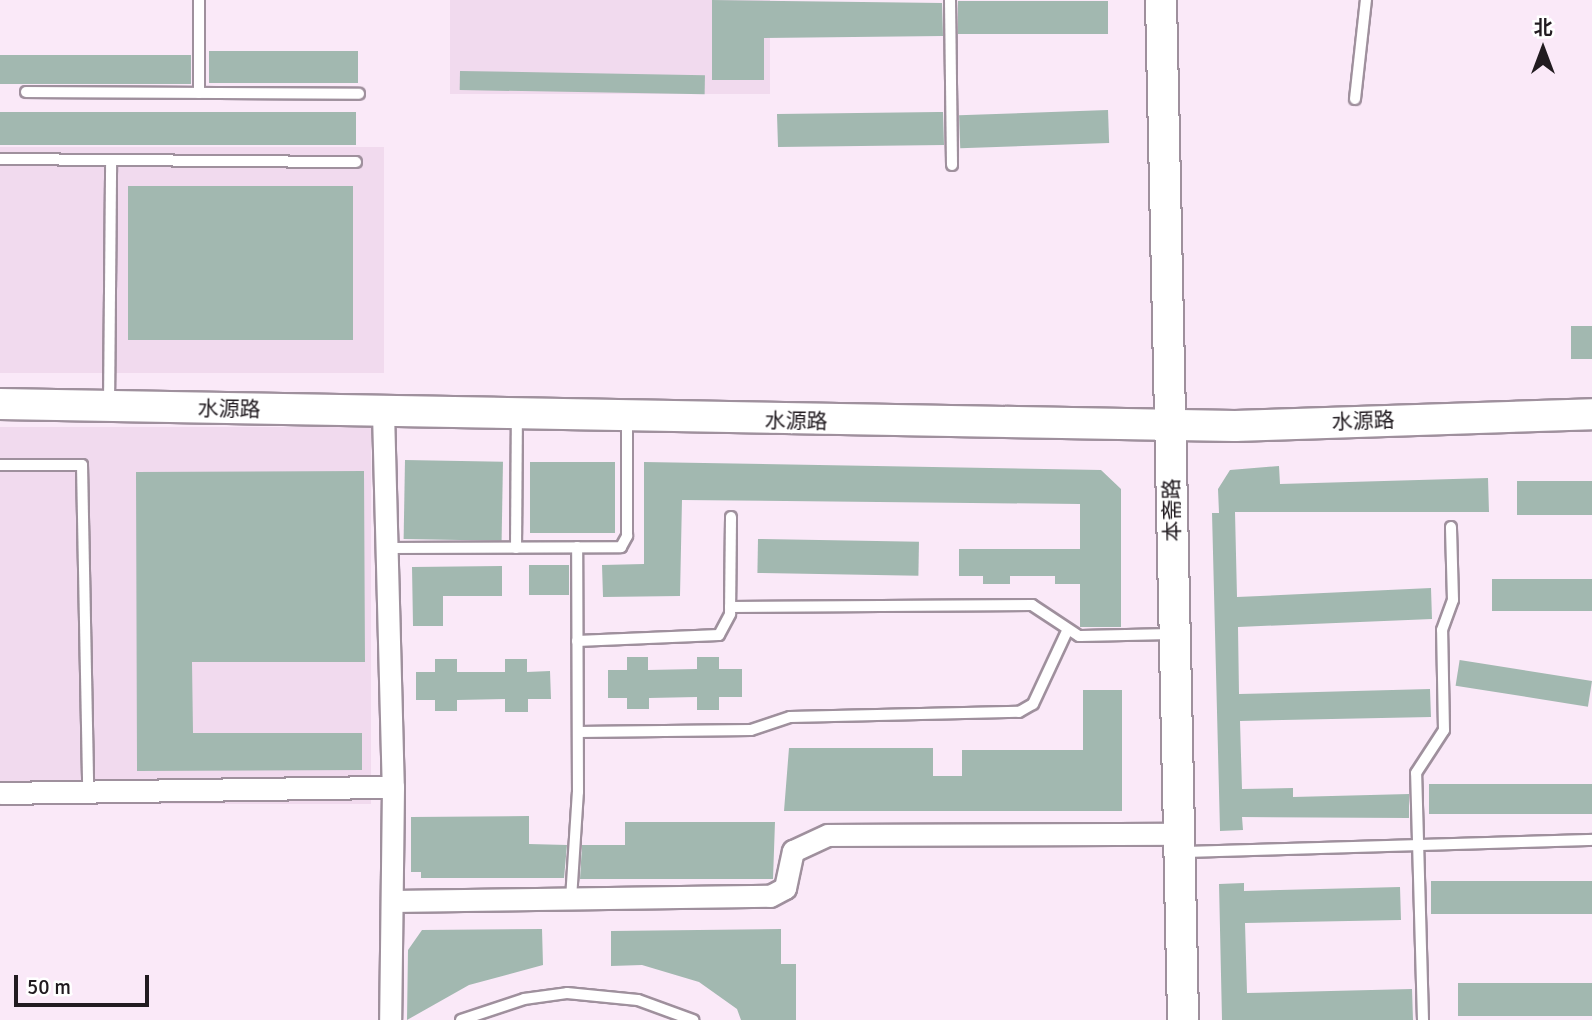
<!DOCTYPE html>
<html>
<head>
<meta charset="utf-8">
<style>
	body { margin:0 }
	#map { position:relative; width:1592px; height:1020px; overflow:hidden; background:#fae9f8; font-family:Signika,"Noto Sans SC",sans-serif }
	div>[style] { position:absolute }
	.built>* { inset:0; background:#f1daee; transform-origin:0 0 }
	.building>* { inset:0; background:#a2b8b0; transform-origin:0 0 }
	.roads { filter:drop-shadow(2px 0 #9f909d) drop-shadow(-2px 0 #9f909d) drop-shadow(0 2px #9f909d) drop-shadow(0 -2px #9f909d) }
	.lane>* { height:10px; margin:-5px; padding:0 5px; transform-origin:5px; border-radius:5px; background:#fff }
	.street>* { height:21px; margin:-10.5px; padding:0 10.5px; transform-origin:10.5px; border-radius:10.5px; background:#fff }
	.secondary>* { height:30px; margin:-15px; padding:0 15px; transform-origin:15px; border-radius:15px; background:#fff }
	span { translate:-50% -50%; white-space:nowrap; text-align:center; line-height:1.15; -webkit-text-stroke:5px #fff; paint-order:stroke }
	.street-label { font-size:21px; color:#211b20 }
	.north { position:absolute; left:1508px; top:14px; width:70px; height:70px; -webkit-text-stroke:5px #fff; paint-order:stroke; rotate:0deg; font-size:19px; font-weight:700; line-height:28px; text-align:center; color:#211b20 }
	.north::after { content:''; display:block; margin:auto; width:24px; height:32px; background:#211b20; clip-path:polygon(50% 0,100% 100%,50% 72%,0 100%) }
	.scale { position:absolute; left:14px; top:975px; width:135px; height:32px; box-sizing:border-box; border:4px solid #211b20; border-top:0; padding-left:9px; font-size:21px; line-height:24px; white-space:nowrap; color:#211b20; -webkit-text-stroke:5px #fff; paint-order:stroke }
</style>
</head>
<body>
<div id="map">
	<div class="built">
		<i style="left:450px;top:0;width:320px;height:94px"></i>
		<i style="left:0;top:147px;width:384px;height:226px"></i>
		<i style="left:0;top:427px;width:371px;height:377px"></i>
	</div>
	<div class="building">
		<i style="clip-path:polygon(712px 0,942px 3px,943px 36px,764px 38px,764px 80px,712px 80px)"></i>
		<i style="left:1108px;top:1px;width:33px;height:150px;rotate:90deg"></i>
		<i style="left:209px;top:51px;width:149px;height:32px"></i>
		<i style="left:0;top:55px;width:191px;height:29px"></i>
		<i style="left:460px;top:71px;width:245px;height:19px;rotate:1deg"></i>
		<i style="left:1108px;top:110px;width:33px;height:149px;rotate:88deg"></i>
		<i style="left:0;top:112px;width:356px;height:33px"></i>
		<i style="clip-path:polygon(938px 112px,943px 112px,944px 145px,778px 147px,777px 114px)"></i>
		<i style="left:353px;top:186px;width:154px;height:225px;rotate:90deg"></i>
		<i style="left:1592px;top:326px;width:33px;height:21px;rotate:90deg"></i>
		<i style="left:405px;top:460px;width:98px;height:79px;rotate:1deg"></i>
		<i style="left:530px;top:462px;width:85px;height:71px"></i>
		<i style="clip-path:polygon(644px 462px,1101px 470px,1121px 489px,1121px 627px,1080px 627px,1080px 584px,1055px 584px,1055px 576px,1010px 576px,1010px 584px,983px 584px,983px 576px,959px 576px,959px 549px,1080px 549px,1080px 504px,682px 500px,680px 596px,603px 597px,602px 565px,644px 564px)"></i>
		<i style="clip-path:polygon(1279px 466px,1280px 484px,1488px 478px,1489px 512px,1235px 512px,1237px 597px,1431px 588px,1432px 619px,1238px 627px,1239px 694px,1430px 689px,1431px 717px,1240px 721px,1242px 789px,1293px 788px,1293px 797px,1409px 794px,1409px 818px,1242px 817px,1243px 830px,1220px 831px,1212px 513px,1219px 513px,1218px 489px,1230px 470px)"></i>
		<i style="clip-path:polygon(364px 471px,365px 662px,192px 662px,193px 733px,362px 733px,362px 770px,137px 771px,136px 472px)"></i>
		<i style="left:1592px;top:481px;width:34px;height:75px;rotate:90deg"></i>
		<i style="left:758px;top:539px;width:161px;height:34px;rotate:1deg"></i>
		<i style="left:569px;top:565px;width:30px;height:40px;rotate:90deg"></i>
		<i style="clip-path:polygon(502px 566px,502px 596px,443px 596px,443px 626px,413px 626px,412px 567px)"></i>
		<i style="left:1592px;top:579px;width:32px;height:100px;rotate:90deg"></i>
		<i style="clip-path:polygon(627px 657px,648px 657px,648px 670px,697px 669px,697px 657px,719px 657px,719px 669px,742px 669px,742px 697px,719px 697px,719px 710px,697px 710px,697px 697px,649px 698px,649px 709px,627px 709px,627px 698px,608px 698px,608px 670px,627px 670px)"></i>
		<i style="clip-path:polygon(435px 659px,457px 659px,457px 672px,505px 672px,505px 659px,527px 659px,527px 672px,550px 671px,551px 699px,528px 699px,528px 712px,505px 712px,505px 699px,457px 700px,457px 711px,435px 711px,435px 700px,416px 700px,416px 672px,435px 672px)"></i>
		<i style="left:1592px;top:681px;width:26px;height:134px;rotate:99deg"></i>
		<i style="clip-path:polygon(1083px 690px,1122px 690px,1122px 811px,784px 811px,789px 748px,933px 748px,933px 776px,962px 776px,962px 750px,1083px 750px)"></i>
		<i style="left:1592px;top:784px;width:30px;height:163px;rotate:90deg"></i>
		<i style="clip-path:polygon(529px 816px,529px 844px,567px 845px,564px 878px,421px 878px,421px 872px,411px 872px,411px 817px)"></i>
		<i style="clip-path:polygon(625px 822px,775px 822px,773px 879px,580px 879px,582px 845px,625px 845px)"></i>
		<i style="left:1592px;top:881px;width:33px;height:161px;rotate:90deg"></i>
		<i style="clip-path:polygon(1244px 883px,1244px 891px,1400px 887px,1401px 920px,1245px 923px,1247px 993px,1412px 989px,1413px 1020px,1222px 1020px,1219px 884px)"></i>
		<i style="clip-path:polygon(542px 929px,543px 965px,469px 985px,407px 1020px,408px 950px,422px 930px)"></i>
		<i style="clip-path:polygon(781px 929px,781px 964px,796px 964px,796px 1020px,741px 1020px,737px 1009px,699px 982px,642px 965px,611px 966px,611px 931px)"></i>
		<i style="left:1592px;top:983px;width:33px;height:134px;rotate:90deg"></i>
	</div>
	<div class="roads">
		<div class="lane">
			<i style="left:199px;top:0;width:93px;rotate:90deg"></i>
			<i style="left:950px;top:0;width:165px;rotate:89.3deg"></i>
			<i style="left:26px;top:92px;width:333px;rotate:0.3deg"></i>
			<i style="left:1355px;top:99px;width:100px;rotate:-83.7deg"></i>
			<i style="left:0;top:159px;width:356px;rotate:0.5deg"></i>
			<i style="left:109px;top:406px;width:246px;rotate:-89.5deg"></i>
			<i style="left:0;top:465px;width:82px"></i>
			<i style="left:82px;top:465px;width:326px;rotate:88.9deg"></i>
			<i style="left:387px;top:548px;width:234px;rotate:-0.2deg"></i>
			<i style="left:621px;top:547px;width:13px;rotate:-61deg"></i>
			<i style="left:627px;top:536px;width:118px;rotate:-90deg"></i>
			<i style="left:516px;top:548px;width:133px;rotate:-89.6deg"></i>
			<i style="left:730px;top:607px;width:302px;rotate:-0.4deg"></i>
			<i style="left:1032px;top:605px;width:56px;rotate:33.4deg"></i>
			<i style="left:1079px;top:636px;width:92px;rotate:-1.2deg"></i>
			<i style="left:577px;top:641px;width:142px;rotate:-2.4deg"></i>
			<i style="left:719px;top:635px;width:24px;rotate:-62deg"></i>
			<i style="left:730px;top:614px;width:97px;rotate:-89.4deg"></i>
			<i style="left:578px;top:732px;width:173px;rotate:-0.7deg"></i>
			<i style="left:751px;top:730px;width:41px;rotate:-18.4deg"></i>
			<i style="left:790px;top:717px;width:229px;rotate:-1.3deg"></i>
			<i style="left:1019px;top:712px;width:16px;rotate:-30deg"></i>
			<i style="left:1033px;top:704px;width:81px;rotate:-65deg"></i>
			<i style="left:1182px;top:852px;width:410px;rotate:-1.7deg"></i>
			<i style="left:571px;top:899px;width:107px;rotate:-86.3deg"></i>
			<i style="left:578px;top:792px;width:245px;rotate:-90.2deg"></i>
			<i style="left:461px;top:1020px;width:66px;rotate:-18.4deg"></i>
			<i style="left:524px;top:999px;width:43px;rotate:-7.9deg"></i>
			<i style="left:567px;top:993px;width:71px;rotate:5.6deg"></i>
			<i style="left:638px;top:1000px;width:59px;rotate:20deg"></i>
			<i style="left:1423px;top:1020px;width:247px;rotate:-91.6deg"></i>
			<i style="left:1416px;top:773px;width:51px;rotate:-56.9deg"></i>
			<i style="left:1444px;top:730px;width:100px;rotate:-91.1deg"></i>
			<i style="left:1442px;top:630px;width:32px;rotate:-70deg"></i>
			<i style="left:1453px;top:600px;width:73px;rotate:-91.6deg"></i>
		</div>
		<div class="street">
			<i style="left:383px;top:412px;width:375px;rotate:88.5deg"></i>
			<i style="left:393px;top:787px;width:233px;rotate:90.7deg"></i>
			<i style="left:0;top:793px;width:393px;rotate:-0.9deg"></i>
			<i style="left:392px;top:901px;width:378px;rotate:-0.8deg"></i>
			<i style="left:770px;top:896px;width:17px;rotate:-28deg"></i>
			<i style="left:785px;top:888px;width:38px;rotate:-78deg"></i>
			<i style="left:793px;top:851px;width:38px;rotate:-25deg"></i>
			<i style="left:828px;top:835px;width:351px;rotate:-0.2deg"></i>
		</div>
		<div class="secondary">
			<i style="left:1161px;top:0;width:1020px;rotate:88.76deg"></i>
			<i style="left:0;top:404px;width:1235px;rotate:1.02deg"></i>
			<i style="left:1235px;top:426px;width:357px;rotate:-1.9deg"></i>
		</div>
	</div>
	<div class="street-label">
		<span style="left:229px;top:409px;rotate:1deg">水源路</span>
		<span style="left:796px;top:421px;rotate:1deg">水源路</span>
		<span style="left:1363px;top:421px;rotate:-2deg">水源路</span>
		<span style="left:1172px;top:510px;rotate:-91deg">本斋路</span>
	</div>
	<div class="north">北</div>
	<div class="scale">50 m</div>
</div>
</body>
</html>
